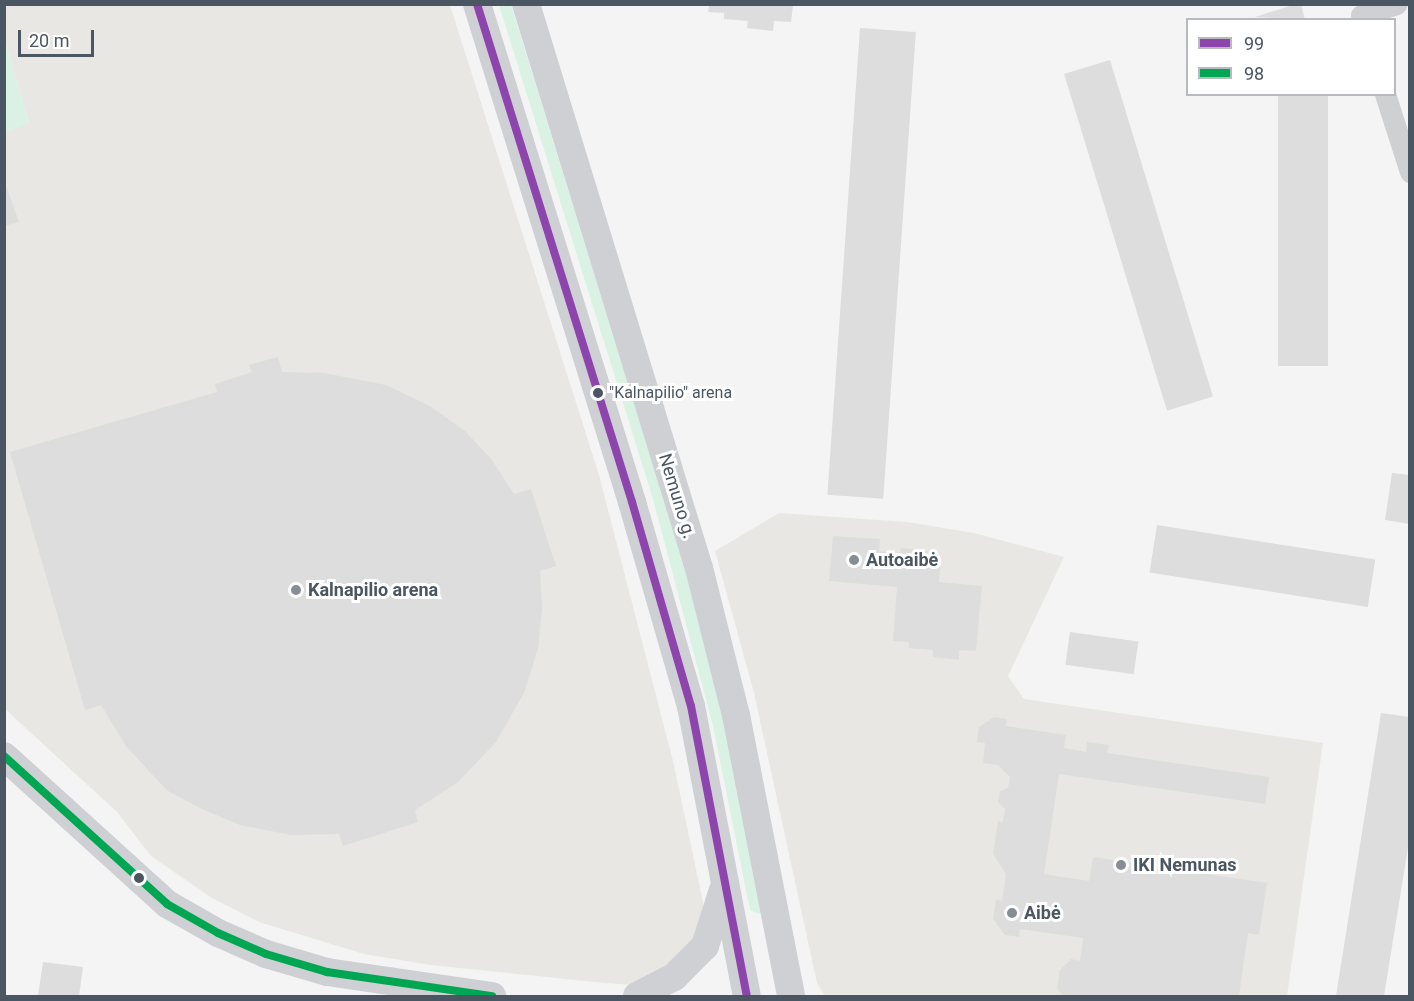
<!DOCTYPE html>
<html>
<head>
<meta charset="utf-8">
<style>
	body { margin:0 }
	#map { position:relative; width:1414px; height:1001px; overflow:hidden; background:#f4f4f4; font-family:Roboto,sans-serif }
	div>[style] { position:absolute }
	.commercial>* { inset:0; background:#e8e7e3 }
	.green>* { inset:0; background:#d9f2e3 }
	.building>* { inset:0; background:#ddddde; transform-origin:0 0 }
	.minor>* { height:21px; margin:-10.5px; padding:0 10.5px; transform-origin:10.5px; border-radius:10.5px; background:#ced0d2 }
	.secondary>* { height:28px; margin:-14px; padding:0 14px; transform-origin:14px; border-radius:14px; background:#ced0d4 }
	.bus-1>* { height:8px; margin:-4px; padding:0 4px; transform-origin:4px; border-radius:4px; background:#8e44ad }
	.bus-2>* { height:8px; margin:-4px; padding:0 4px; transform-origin:4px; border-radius:4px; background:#00a651 }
	.dots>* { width:16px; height:16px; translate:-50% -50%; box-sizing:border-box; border:3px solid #fff; border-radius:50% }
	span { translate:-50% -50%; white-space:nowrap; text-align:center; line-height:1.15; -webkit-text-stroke:6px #fff; paint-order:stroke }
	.bus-label { font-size:16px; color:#4a5661 }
	.left { translate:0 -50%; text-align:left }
	.street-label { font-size:18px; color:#4a5661 }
	.poi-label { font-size:18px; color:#4a5661; font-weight:700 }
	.frame { position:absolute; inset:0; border:6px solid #4a5661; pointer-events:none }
	.legend { position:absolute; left:1186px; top:18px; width:210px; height:78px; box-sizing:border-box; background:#fff; border:2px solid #b7bbc0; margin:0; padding:8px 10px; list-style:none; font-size:18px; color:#4a5661 }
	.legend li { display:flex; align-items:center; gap:12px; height:30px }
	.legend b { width:30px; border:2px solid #b7bbc0 }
	.scale { position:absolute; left:18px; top:30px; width:76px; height:27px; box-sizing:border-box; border:3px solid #4a5661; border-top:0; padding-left:8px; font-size:18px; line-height:21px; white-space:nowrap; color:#4a5661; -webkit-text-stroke:4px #fff; paint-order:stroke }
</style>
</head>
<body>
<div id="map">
	<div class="commercial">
		<i style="clip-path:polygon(5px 5px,450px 5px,599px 475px,673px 761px,703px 902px,704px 924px,680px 961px,633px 985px,604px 983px,431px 965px,364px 954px,259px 922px,212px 898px,151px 856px,117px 812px,5px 709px,4px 132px,29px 123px,5px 40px)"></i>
		<i style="clip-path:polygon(779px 513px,907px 522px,974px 533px,1064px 557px,1008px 676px,1024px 699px,1323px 743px,1287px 996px,825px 996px,817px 983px,754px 693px,715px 551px)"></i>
	</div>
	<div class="green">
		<i style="clip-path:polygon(499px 5px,511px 5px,689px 581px,724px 722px,763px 911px,759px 914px,750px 910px,713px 726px,653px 499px)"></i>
		<i style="clip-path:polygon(5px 40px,29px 123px,5px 132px,4px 132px)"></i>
	</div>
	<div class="building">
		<i style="clip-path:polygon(1301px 4px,1305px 20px,1255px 17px,1296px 4px)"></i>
		<i style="clip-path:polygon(709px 5px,793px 5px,791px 22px,774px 21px,773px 31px,747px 28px,748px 21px,724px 19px,724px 13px,708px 12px)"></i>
		<i style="left:860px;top:28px;width:56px;height:468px;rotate:4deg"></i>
		<i style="left:1110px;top:60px;width:352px;height:48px;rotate:73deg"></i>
		<i style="left:1278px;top:94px;width:50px;height:272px"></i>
		<i style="clip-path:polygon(4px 180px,19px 222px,4px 226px)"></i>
		<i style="clip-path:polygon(278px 357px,282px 372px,324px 373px,386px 385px,430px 406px,466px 432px,492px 460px,514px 494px,531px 489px,556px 566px,540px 571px,542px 609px,538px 649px,524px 693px,496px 742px,458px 782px,415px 810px,418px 822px,343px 846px,339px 834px,291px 835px,240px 825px,202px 809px,168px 791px,147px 769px,126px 746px,101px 705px,85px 710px,10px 452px,217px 392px,215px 384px,252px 372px,249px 365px)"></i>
		<i style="clip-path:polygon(1392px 473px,1410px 475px,1410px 524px,1385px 520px)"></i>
		<i style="left:1157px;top:525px;width:221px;height:48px;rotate:9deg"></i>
		<i style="clip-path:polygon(833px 536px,880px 539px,879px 551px,900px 553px,901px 548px,928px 551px,928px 560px,941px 561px,939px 582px,982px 586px,976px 651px,959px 650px,959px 660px,933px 657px,933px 650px,909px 648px,909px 642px,893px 641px,897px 587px,829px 581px)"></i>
		<i style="left:1070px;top:632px;width:69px;height:33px;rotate:8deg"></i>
		<i style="clip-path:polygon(1381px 713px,1410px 717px,1410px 835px,1384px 996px,1336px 996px)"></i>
		<i style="clip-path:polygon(994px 717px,1007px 719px,1006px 726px,1066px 735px,1064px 748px,1086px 752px,1087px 742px,1109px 745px,1107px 753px,1269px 777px,1265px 804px,1059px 774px,1044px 874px,1089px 881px,1093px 857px,1267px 883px,1259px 935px,1248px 933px,1239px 996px,1063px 996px,1057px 989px,1060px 970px,1071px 959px,1080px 961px,1083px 938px,1020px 929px,1019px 937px,1005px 935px,993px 919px,996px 899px,1002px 901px,1006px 874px,993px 854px,998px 821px,1003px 822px,1005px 809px,998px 802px,1000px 791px,1008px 788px,1010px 777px,998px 765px,983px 763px,985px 743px,977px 742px,979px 727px)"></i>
		<i style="clip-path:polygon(43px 962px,83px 967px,79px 996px,38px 996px)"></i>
	</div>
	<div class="minor">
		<i style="left:1361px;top:15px;width:37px;rotate:-17deg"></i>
		<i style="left:1385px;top:94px;width:82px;rotate:72.2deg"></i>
	</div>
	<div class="secondary">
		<i style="left:477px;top:4px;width:522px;rotate:72.71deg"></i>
		<i style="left:632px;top:502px;width:212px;rotate:73.9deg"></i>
		<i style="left:691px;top:706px;width:295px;rotate:79.1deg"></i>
		<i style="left:526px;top:4px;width:590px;rotate:72.95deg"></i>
		<i style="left:699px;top:568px;width:152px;rotate:75.9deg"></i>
		<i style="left:736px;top:715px;width:286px;rotate:78.9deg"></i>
		<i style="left:4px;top:756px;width:220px;rotate:42.2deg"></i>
		<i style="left:167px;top:904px;width:59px;rotate:29.6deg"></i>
		<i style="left:218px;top:933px;width:52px;rotate:23.6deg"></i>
		<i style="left:266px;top:954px;width:64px;rotate:16.4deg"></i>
		<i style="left:327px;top:972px;width:167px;rotate:8.3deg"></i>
		<i style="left:637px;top:996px;width:42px;rotate:-27.2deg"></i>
		<i style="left:674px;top:977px;width:44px;rotate:-45deg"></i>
		<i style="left:705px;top:946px;width:59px;rotate:-72.2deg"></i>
	</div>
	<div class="bus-1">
		<i style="left:477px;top:4px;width:522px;rotate:72.71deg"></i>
		<i style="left:632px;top:502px;width:212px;rotate:73.9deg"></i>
		<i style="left:691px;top:706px;width:295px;rotate:79.1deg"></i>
	</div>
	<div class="bus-2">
		<i style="left:4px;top:756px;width:220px;rotate:42.2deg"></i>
		<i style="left:167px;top:904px;width:59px;rotate:29.6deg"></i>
		<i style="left:218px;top:933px;width:52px;rotate:23.6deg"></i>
		<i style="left:266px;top:954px;width:64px;rotate:16.4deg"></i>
		<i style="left:327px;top:972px;width:167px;rotate:8.3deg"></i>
	</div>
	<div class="dots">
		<i style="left:598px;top:393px;background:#4a5661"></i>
		<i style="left:854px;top:560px;background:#868d94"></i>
		<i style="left:296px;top:590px;background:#868d94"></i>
		<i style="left:1121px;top:865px;background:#868d94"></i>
		<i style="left:139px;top:878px;background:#4a5661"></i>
		<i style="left:1012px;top:913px;background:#868d94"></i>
	</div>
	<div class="bus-label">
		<span class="left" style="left:609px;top:393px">"Kalnapilio" arena</span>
	</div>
	<div class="street-label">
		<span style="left:677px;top:496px;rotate:73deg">Nemuno g.</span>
	</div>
	<div class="poi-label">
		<span class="left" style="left:866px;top:560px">Autoaibė</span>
		<span class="left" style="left:308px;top:590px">Kalnapilio arena</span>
		<span class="left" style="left:1133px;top:865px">IKI Nemunas</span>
		<span class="left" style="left:1024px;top:913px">Aibė</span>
	</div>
	<div class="frame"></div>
	<ul class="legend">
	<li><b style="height:8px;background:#8e44ad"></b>99</li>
	<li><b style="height:8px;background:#00a651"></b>98</li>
	</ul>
	<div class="scale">20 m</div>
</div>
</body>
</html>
